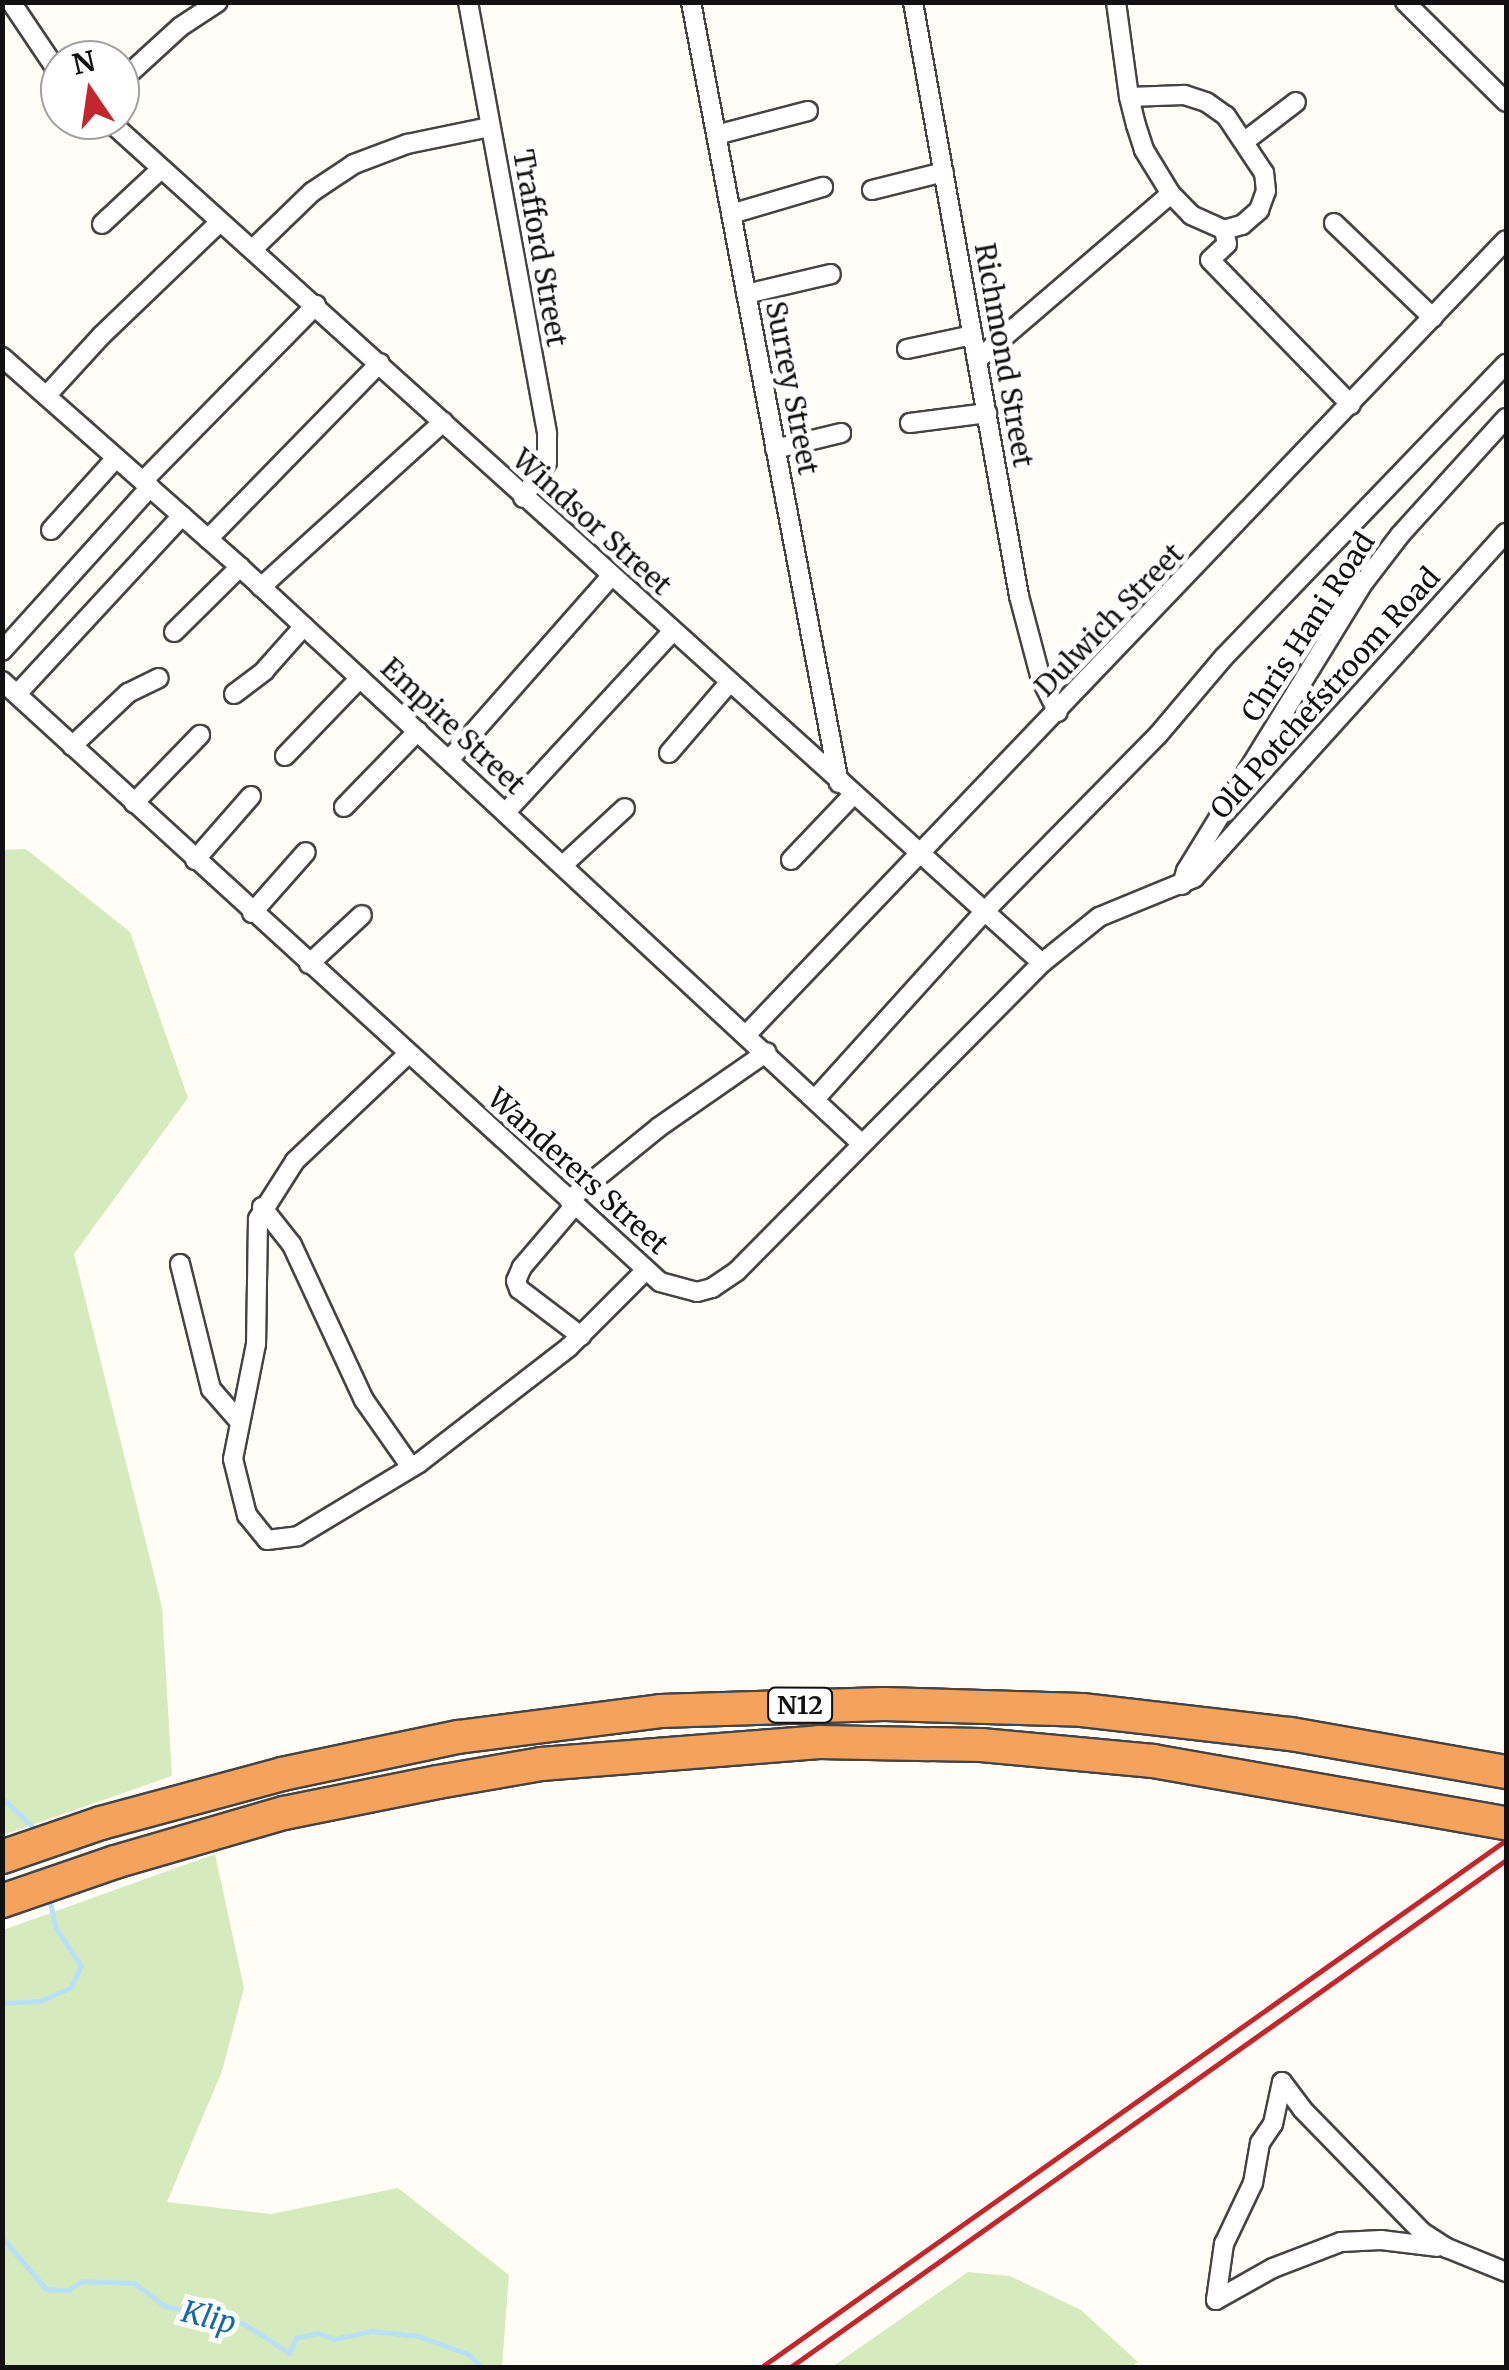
<!DOCTYPE html>
<html>
<head>
<meta charset="utf-8">
<style>
	body { margin:0 }
	#map { position:relative; width:1509px; height:2370px; overflow:hidden; background:#fffdf5; font-family:Merriweather,serif }
	div>[style] { position:absolute }
	.green>* { inset:0; background:#d5ebbd }
	.stream>* { height:5px; margin:-2.5px; padding:0 2.5px; transform-origin:2.5px; border-radius:2.5px; background:#b9e0f7 }
	.roads { filter:drop-shadow(2px 0 #444) drop-shadow(-2px 0 #444) drop-shadow(0 2px #444) drop-shadow(0 -2px #444) }
	.minor>* { height:18px; margin:-9px; padding:0 9px; transform-origin:9px; border-radius:9px; background:#fff }
	.motorway>* { height:32px; margin:-16px; padding:0 16px; transform-origin:16px; border-radius:16px; background:#f5a25d }
	.rail>* { height:5px; margin:-2.5px; padding:0 2.5px; transform-origin:2.5px; border-radius:2.5px; background:#c4262e }
	span { translate:-50% -50%; white-space:nowrap; text-align:center; line-height:1.15; -webkit-text-stroke:10px #fff; paint-order:stroke }
	.shield-label span { padding:2px 8px; background:#fff; border:2px solid; border-radius:8px; -webkit-text-stroke-width:0 }
	.shield-label { font-size:25px; color:#111; font-weight:700 }
	.street-label { font-size:28px; color:#111 }
	.water-label { font-size:30px; color:#1768a6; font-style:italic }
	.frame { position:absolute; inset:0; border:5px solid #111; pointer-events:none }
	.north { position:absolute; left:40px; top:40px; width:100px; height:100px; box-sizing:border-box; background:#fff; border:2px solid #a0a0a0; border-radius:50%; rotate:347deg; font-size:28px; font-weight:700; line-height:40px; text-align:center; color:#111 }
	.north::after { content:''; display:block; margin:auto; width:35px; height:45px; background:#c4262e; clip-path:polygon(50% 0,100% 100%,50% 72%,0 100%) }
</style>
</head>
<body>
<div id="map">
	<div class="green">
		<i style="clip-path:polygon(26px 849px,130px 932px,188px 1098px,74px 1254px,162px 1607px,172px 1776px,3px 1835px,2px 850px)"></i>
		<i style="clip-path:polygon(215px 1854px,244px 1988px,222px 2071px,167px 2202px,271px 2214px,398px 2188px,509px 2275px,502px 2367px,3px 2367px,3px 1930px)"></i>
		<i style="clip-path:polygon(968px 2272px,1010px 2276px,1081px 2310px,1138px 2362px,1128px 2368px,832px 2367px)"></i>
	</div>
	<div class="stream">
		<i style="left:2px;top:1798px;width:48px;rotate:43.3deg"></i>
		<i style="left:2px;top:2003px;width:38px;rotate:-3deg"></i>
		<i style="left:40px;top:2001px;width:34px;rotate:-24deg"></i>
		<i style="left:71px;top:1987px;width:23px;rotate:-65deg"></i>
		<i style="left:81px;top:1966px;width:47px;rotate:-123.7deg"></i>
		<i style="left:55px;top:1927px;width:33px;rotate:-101deg"></i>
		<i style="left:2px;top:2238px;width:67px;rotate:49.2deg"></i>
		<i style="left:46px;top:2289px;width:22px;rotate:3deg"></i>
		<i style="left:68px;top:2290px;width:17px;rotate:-33deg"></i>
		<i style="left:82px;top:2281px;width:52px;rotate:2.2deg"></i>
		<i style="left:134px;top:2283px;width:39px;rotate:37deg"></i>
		<i style="left:165px;top:2306px;width:81px;rotate:12.8deg"></i>
		<i style="left:244px;top:2324px;width:54px;rotate:32.8deg"></i>
		<i style="left:289px;top:2353px;width:17px;rotate:-65deg"></i>
		<i style="left:296px;top:2338px;width:23px;rotate:-13deg"></i>
		<i style="left:318px;top:2333px;width:17px;rotate:21deg"></i>
		<i style="left:334px;top:2339px;width:39px;rotate:-12deg"></i>
		<i style="left:372px;top:2331px;width:46px;rotate:6.2deg"></i>
		<i style="left:418px;top:2336px;width:53px;rotate:19.8deg"></i>
		<i style="left:468px;top:2354px;width:20px;rotate:45deg"></i>
	</div>
	<div class="roads">
		<div class="minor">
			<i style="left:11px;top:2px;width:88px;rotate:56.1deg"></i>
			<i style="left:468px;top:2px;width:439px;rotate:79.6deg"></i>
			<i style="left:547px;top:434px;width:28px;rotate:90deg"></i>
			<i style="left:547px;top:462px;width:43px;rotate:123.7deg"></i>
			<i style="left:691px;top:2px;width:795px;rotate:79.27deg"></i>
			<i style="left:913px;top:2px;width:603px;rotate:79.88deg"></i>
			<i style="left:1019px;top:596px;width:86px;rotate:75.2deg"></i>
			<i style="left:1041px;top:679px;width:37px;rotate:63deg"></i>
			<i style="left:1116px;top:2px;width:96px;rotate:82.2deg"></i>
			<i style="left:1129px;top:97px;width:29px;rotate:76deg"></i>
			<i style="left:1136px;top:125px;width:26px;rotate:72deg"></i>
			<i style="left:1144px;top:150px;width:52px;rotate:58.5deg"></i>
			<i style="left:1171px;top:194px;width:29px;rotate:46deg"></i>
			<i style="left:1191px;top:215px;width:36px;rotate:24deg"></i>
			<i style="left:1224px;top:230px;width:19px;rotate:-16deg"></i>
			<i style="left:1242px;top:225px;width:23px;rotate:-41deg"></i>
			<i style="left:1259px;top:210px;width:20px;rotate:-70deg"></i>
			<i style="left:1266px;top:191px;width:18px;rotate:-96deg"></i>
			<i style="left:1264px;top:173px;width:69px;rotate:-123.7deg"></i>
			<i style="left:1226px;top:116px;width:24px;rotate:-145deg"></i>
			<i style="left:1206px;top:102px;width:23px;rotate:-162deg"></i>
			<i style="left:1184px;top:95px;width:55px;rotate:177.9deg"></i>
			<i style="left:1405px;top:2px;width:142px;rotate:44.7deg"></i>
			<i style="left:120px;top:82px;width:81px;rotate:-42.5deg"></i>
			<i style="left:180px;top:27px;width:45px;rotate:-33.3deg"></i>
			<i style="left:108px;top:120px;width:1258px;rotate:42.07deg"></i>
			<i style="left:716px;top:135px;width:95px;rotate:-14.6deg"></i>
			<i style="left:1245px;top:141px;width:64px;rotate:-37.4deg"></i>
			<i style="left:872px;top:190px;width:74px;rotate:-14deg"></i>
			<i style="left:731px;top:214px;width:96px;rotate:-16.4deg"></i>
			<i style="left:1334px;top:223px;width:137px;rotate:43.8deg"></i>
			<i style="left:102px;top:224px;width:81px;rotate:-43deg"></i>
			<i style="left:1224px;top:230px;width:14px;rotate:78deg"></i>
			<i style="left:1227px;top:244px;width:23px;rotate:137deg"></i>
			<i style="left:1210px;top:260px;width:202px;rotate:45.8deg"></i>
			<i style="left:253px;top:249px;width:82px;rotate:-44deg"></i>
			<i style="left:312px;top:192px;width:50px;rotate:-33.7deg"></i>
			<i style="left:354px;top:164px;width:57px;rotate:-20.7deg"></i>
			<i style="left:407px;top:144px;width:85px;rotate:-11.6deg"></i>
			<i style="left:746px;top:294px;width:87px;rotate:-13.2deg"></i>
			<i style="left:907px;top:349px;width:67px;rotate:-12deg"></i>
			<i style="left:2px;top:357px;width:317px;rotate:41.4deg"></i>
			<i style="left:240px;top:567px;width:847px;rotate:42.85deg"></i>
			<i style="left:977px;top:360px;width:255px;rotate:-40.6deg"></i>
			<i style="left:47px;top:395px;width:80px;rotate:-47.5deg"></i>
			<i style="left:101px;top:336px;width:165px;rotate:-43.8deg"></i>
			<i style="left:910px;top:423px;width:78px;rotate:-7.4deg"></i>
			<i style="left:775px;top:449px;width:68px;rotate:-13.6deg"></i>
			<i style="left:143px;top:481px;width:247px;rotate:-45.5deg"></i>
			<i style="left:51px;top:530px;width:97px;rotate:-47.9deg"></i>
			<i style="left:208px;top:539px;width:246px;rotate:-45.7deg"></i>
			<i style="left:261px;top:587px;width:246px;rotate:-42.2deg"></i>
			<i style="left:174px;top:632px;width:93px;rotate:-44.6deg"></i>
			<i style="left:2px;top:651px;width:221px;rotate:-47.9deg"></i>
			<i style="left:2px;top:681px;width:891px;rotate:42.41deg"></i>
			<i style="left:660px;top:1282px;width:38px;rotate:15deg"></i>
			<i style="left:697px;top:1292px;width:16px;rotate:-15deg"></i>
			<i style="left:712px;top:1288px;width:30px;rotate:-34deg"></i>
			<i style="left:737px;top:1271px;width:433px;rotate:-45.3deg"></i>
			<i style="left:1042px;top:963px;width:73px;rotate:-38.9deg"></i>
			<i style="left:1099px;top:917px;width:103px;rotate:-22.3deg"></i>
			<i style="left:1194px;top:878px;width:465px;rotate:-47.9deg"></i>
			<i style="left:17px;top:694px;width:243px;rotate:-47.2deg"></i>
			<i style="left:234px;top:694px;width:38px;rotate:-37deg"></i>
			<i style="left:264px;top:671px;width:60px;rotate:-48.4deg"></i>
			<i style="left:72px;top:746px;width:77px;rotate:-43.4deg"></i>
			<i style="left:128px;top:693px;width:34px;rotate:-26deg"></i>
			<i style="left:669px;top:753px;width:92px;rotate:-49.4deg"></i>
			<i style="left:285px;top:756px;width:108px;rotate:-46.1deg"></i>
			<i style="left:449px;top:760px;width:245px;rotate:-48.6deg"></i>
			<i style="left:134px;top:803px;width:95px;rotate:-45.9deg"></i>
			<i style="left:344px;top:807px;width:106px;rotate:-45.8deg"></i>
			<i style="left:506px;top:812px;width:245px;rotate:-47.3deg"></i>
			<i style="left:195px;top:860px;width:85px;rotate:-48.8deg"></i>
			<i style="left:791px;top:860px;width:88px;rotate:-46.4deg"></i>
			<i style="left:563px;top:865px;width:84px;rotate:-42.6deg"></i>
			<i style="left:1182px;top:885px;width:15px;rotate:-74deg"></i>
			<i style="left:1186px;top:871px;width:339px;rotate:-58.4deg"></i>
			<i style="left:1364px;top:582px;width:59px;rotate:-52.5deg"></i>
			<i style="left:1400px;top:535px;width:158px;rotate:-47.8deg"></i>
			<i style="left:252px;top:913px;width:81px;rotate:-48.5deg"></i>
			<i style="left:309px;top:964px;width:72px;rotate:-42.8deg"></i>
			<i style="left:747px;top:1034px;width:1098px;rotate:-46.29deg"></i>
			<i style="left:408px;top:1054px;width:156px;rotate:136.6deg"></i>
			<i style="left:295px;top:1161px;width:69px;rotate:122.5deg"></i>
			<i style="left:258px;top:1219px;width:125px;rotate:90.9deg"></i>
			<i style="left:256px;top:1344px;width:117px;rotate:101.3deg"></i>
			<i style="left:233px;top:1459px;width:58px;rotate:76deg"></i>
			<i style="left:247px;top:1515px;width:32px;rotate:51deg"></i>
			<i style="left:267px;top:1540px;width:31px;rotate:-7deg"></i>
			<i style="left:298px;top:1536px;width:141px;rotate:-31.1deg"></i>
			<i style="left:419px;top:1463px;width:190px;rotate:-37.7deg"></i>
			<i style="left:569px;top:1347px;width:109px;rotate:-45deg"></i>
			<i style="left:816px;top:1098px;width:249px;rotate:-47.9deg"></i>
			<i style="left:983px;top:913px;width:250px;rotate:-45.5deg"></i>
			<i style="left:1158px;top:735px;width:102px;rotate:-49.8deg"></i>
			<i style="left:1224px;top:657px;width:407px;rotate:-46.1deg"></i>
			<i style="left:569px;top:1200px;width:116px;rotate:-39deg"></i>
			<i style="left:659px;top:1127px;width:131px;rotate:-34.8deg"></i>
			<i style="left:575px;top:1205px;width:82px;rotate:130.5deg"></i>
			<i style="left:522px;top:1267px;width:15px;rotate:113deg"></i>
			<i style="left:516px;top:1281px;width:9px;rotate:69deg"></i>
			<i style="left:519px;top:1289px;width:78px;rotate:37.2deg"></i>
			<i style="left:262px;top:1207px;width:48px;rotate:51.7deg"></i>
			<i style="left:292px;top:1245px;width:171px;rotate:65.1deg"></i>
			<i style="left:364px;top:1400px;width:82px;rotate:55deg"></i>
			<i style="left:180px;top:1264px;width:129px;rotate:76.1deg"></i>
			<i style="left:211px;top:1389px;width:41px;rotate:48.9deg"></i>
			<i style="left:1282px;top:2082px;width:34px;rotate:53deg"></i>
			<i style="left:1302px;top:2109px;width:172px;rotate:45.7deg"></i>
			<i style="left:1422px;top:2232px;width:30px;rotate:33deg"></i>
			<i style="left:1447px;top:2248px;width:64px;rotate:22.1deg"></i>
			<i style="left:1216px;top:2300px;width:65px;rotate:-29.3deg"></i>
			<i style="left:1273px;top:2268px;width:73px;rotate:-20.9deg"></i>
			<i style="left:1341px;top:2242px;width:40px;rotate:-2.9deg"></i>
			<i style="left:1381px;top:2240px;width:56px;rotate:7.1deg"></i>
			<i style="left:1216px;top:2300px;width:57px;rotate:-81.9deg"></i>
			<i style="left:1224px;top:2244px;width:68px;rotate:-64.6deg"></i>
			<i style="left:1253px;top:2183px;width:41px;rotate:-80.1deg"></i>
			<i style="left:1260px;top:2143px;width:23px;rotate:-56deg"></i>
			<i style="left:1273px;top:2124px;width:43px;rotate:-77.9deg"></i>
		</div>
		<div class="motorway">
			<i style="left:2px;top:1857px;width:105px;rotate:-19deg"></i>
			<i style="left:101px;top:1823px;width:188px;rotate:-15.1deg"></i>
			<i style="left:282px;top:1774px;width:180px;rotate:-11.9deg"></i>
			<i style="left:458px;top:1737px;width:204px;rotate:-7.3deg"></i>
			<i style="left:660px;top:1711px;width:224px;rotate:-1.8deg"></i>
			<i style="left:884px;top:1704px;width:198px;rotate:1.7deg"></i>
			<i style="left:1082px;top:1710px;width:210px;rotate:6.6deg"></i>
			<i style="left:1291px;top:1734px;width:218px;rotate:10deg"></i>
			<i style="left:2px;top:1901px;width:120px;rotate:-19deg"></i>
			<i style="left:115px;top:1862px;width:176px;rotate:-16.2deg"></i>
			<i style="left:284px;top:1813px;width:157px;rotate:-11.4deg"></i>
			<i style="left:438px;top:1782px;width:105px;rotate:-9.9deg"></i>
			<i style="left:541px;top:1764px;width:279px;rotate:-4.5deg"></i>
			<i style="left:819px;top:1742px;width:162px;rotate:1.1deg"></i>
			<i style="left:981px;top:1745px;width:173px;rotate:5.3deg"></i>
			<i style="left:1153px;top:1761px;width:358px;rotate:10deg"></i>
		</div>
	</div>
	<div class="rail">
		<i style="left:760px;top:2368px;width:914px;rotate:-35.29deg"></i>
		<i style="left:789px;top:2368px;width:879px;rotate:-35.32deg"></i>
	</div>
	<div class="shield-label">
		<span style="left:800px;top:1705px">N12</span>
	</div>
	<div class="street-label">
		<span style="left:540px;top:248px;rotate:80deg">Trafford Street</span>
		<span style="left:1004px;top:355px;rotate:80deg">Richmond Street</span>
		<span style="left:792px;top:388px;rotate:79deg">Surrey Street</span>
		<span style="left:592px;top:522px;rotate:42deg">Windsor Street</span>
		<span style="left:1109px;top:620px;rotate:-46deg">Dulwich Street</span>
		<span style="left:1308px;top:627px;rotate:-57deg">Chris Hani Road</span>
		<span style="left:1325px;top:693px;rotate:-48deg">Old Potchefstroom Road</span>
		<span style="left:453px;top:726px;rotate:43deg">Empire Street</span>
		<span style="left:578px;top:1171px;rotate:42deg">Wanderers Street</span>
	</div>
	<div class="water-label">
		<span style="left:209px;top:2317px;rotate:14deg">Klip</span>
	</div>
	<div class="frame"></div>
	<div class="north">N</div>
</div>
</body>
</html>
